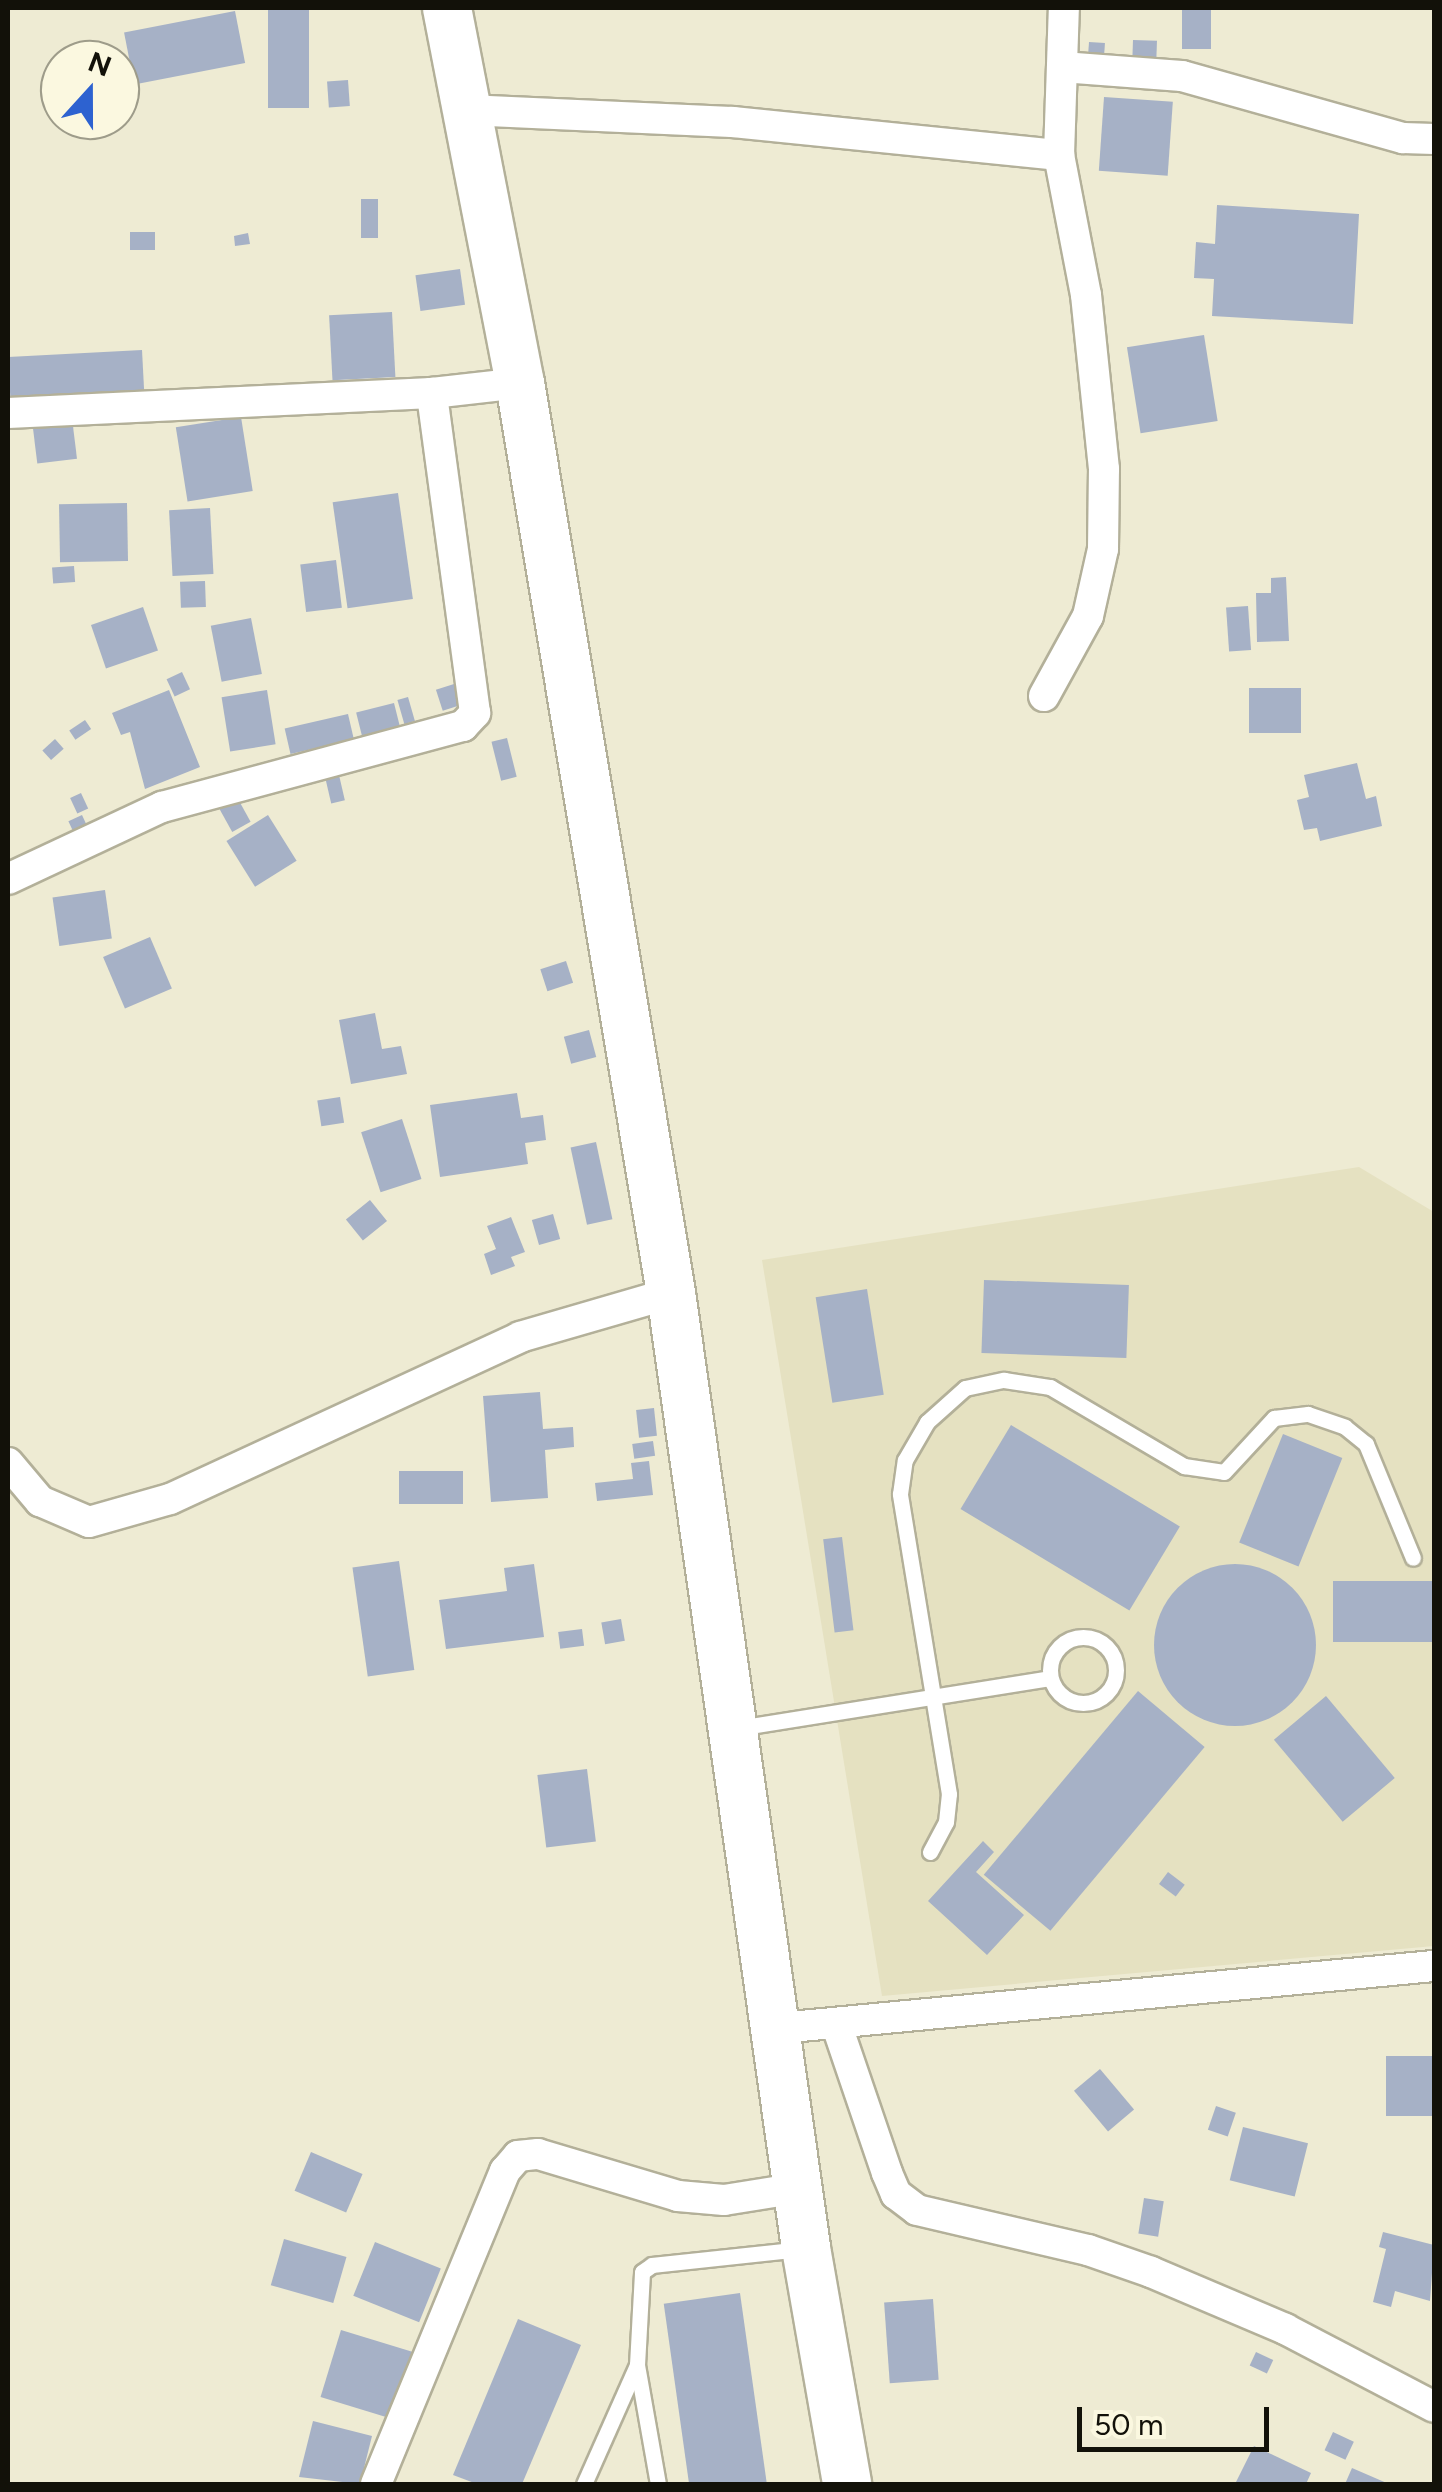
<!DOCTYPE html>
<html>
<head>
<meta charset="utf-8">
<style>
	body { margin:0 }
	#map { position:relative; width:1442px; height:2492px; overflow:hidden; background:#eeebd3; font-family:Figtree,sans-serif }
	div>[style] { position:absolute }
	.built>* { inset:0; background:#e5e1c1 }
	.building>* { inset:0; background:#a6b1c6; transform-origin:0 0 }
	.round { border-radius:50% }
	.roads { filter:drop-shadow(2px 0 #b3b099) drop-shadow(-2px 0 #b3b099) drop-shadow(0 2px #b3b099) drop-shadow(0 -2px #b3b099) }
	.service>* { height:15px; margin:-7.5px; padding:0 7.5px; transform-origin:7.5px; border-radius:7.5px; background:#fff }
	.service>.ring { margin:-7.5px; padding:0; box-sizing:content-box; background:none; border:15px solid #fff; border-radius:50% }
	.minor>* { height:30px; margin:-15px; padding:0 15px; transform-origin:15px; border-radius:15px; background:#fff }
	.primary>* { height:48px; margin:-24px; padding:0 24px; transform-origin:24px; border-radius:24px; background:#fff }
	span { translate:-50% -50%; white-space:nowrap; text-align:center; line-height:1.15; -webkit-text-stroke:8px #fbf8e0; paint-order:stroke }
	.frame { position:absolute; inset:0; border:10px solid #121109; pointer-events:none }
	.north { position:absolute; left:40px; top:40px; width:100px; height:100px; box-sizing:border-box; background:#fbf8e0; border:2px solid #9e9c8a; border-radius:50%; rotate:21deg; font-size:28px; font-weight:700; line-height:40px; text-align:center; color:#121109 }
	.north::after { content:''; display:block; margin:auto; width:35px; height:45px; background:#2d62d0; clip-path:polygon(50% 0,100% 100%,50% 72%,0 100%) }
	.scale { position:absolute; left:1077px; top:2407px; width:192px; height:45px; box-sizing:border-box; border:5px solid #121109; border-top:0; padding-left:12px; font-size:30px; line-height:35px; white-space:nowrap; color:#121109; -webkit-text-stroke:8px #fbf8e0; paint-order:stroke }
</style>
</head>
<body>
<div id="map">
	<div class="built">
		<i style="clip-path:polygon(1359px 1167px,1434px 1212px,1434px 1946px,882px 1996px,762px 1260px)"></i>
	</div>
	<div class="building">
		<i style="left:268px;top:8px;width:41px;height:100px"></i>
		<i style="left:1182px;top:8px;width:29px;height:41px"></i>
		<i style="left:235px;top:11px;width:53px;height:113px;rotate:79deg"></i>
		<i style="left:1133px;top:40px;width:24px;height:21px;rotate:2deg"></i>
		<i style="left:1089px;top:42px;width:16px;height:12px;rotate:4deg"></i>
		<i style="left:348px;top:80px;width:26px;height:21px;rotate:86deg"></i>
		<i style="left:1104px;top:97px;width:69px;height:74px;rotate:4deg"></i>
		<i style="left:361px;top:199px;width:17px;height:39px"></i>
		<i style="clip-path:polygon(1217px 205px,1359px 214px,1353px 324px,1212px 316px,1214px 279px,1194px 278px,1196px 242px,1215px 244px)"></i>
		<i style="left:155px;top:232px;width:18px;height:25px;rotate:90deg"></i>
		<i style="clip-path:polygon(248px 233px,250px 244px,235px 246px,234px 236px)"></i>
		<i style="left:460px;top:269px;width:36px;height:45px;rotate:82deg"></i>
		<i style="left:392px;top:312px;width:65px;height:63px;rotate:87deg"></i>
		<i style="left:1204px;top:335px;width:87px;height:78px;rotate:81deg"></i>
		<i style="left:142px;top:350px;width:41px;height:134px;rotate:87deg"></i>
		<i style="left:241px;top:417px;width:75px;height:66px;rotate:81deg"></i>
		<i style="left:72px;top:418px;width:41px;height:40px;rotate:83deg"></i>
		<i style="left:398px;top:493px;width:107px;height:66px;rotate:82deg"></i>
		<i style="left:127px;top:503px;width:58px;height:68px;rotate:89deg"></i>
		<i style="left:210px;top:508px;width:66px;height:41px;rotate:87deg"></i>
		<i style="left:336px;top:560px;width:48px;height:36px;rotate:83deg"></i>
		<i style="left:74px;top:566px;width:16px;height:22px;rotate:86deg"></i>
		<i style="clip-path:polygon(1286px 577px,1289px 641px,1257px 642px,1256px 593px,1271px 593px,1271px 578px)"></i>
		<i style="left:205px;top:581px;width:26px;height:25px;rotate:88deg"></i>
		<i style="left:1248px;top:606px;width:44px;height:22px;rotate:86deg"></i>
		<i style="left:143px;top:607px;width:46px;height:55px;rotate:71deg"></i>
		<i style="left:251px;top:618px;width:57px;height:41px;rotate:79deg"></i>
		<i style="left:182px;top:672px;width:19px;height:17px;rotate:65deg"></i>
		<i style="left:454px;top:684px;width:22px;height:19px;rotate:72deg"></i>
		<i style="left:1249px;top:688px;width:52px;height:45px"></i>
		<i style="clip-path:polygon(169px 690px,200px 767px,145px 789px,130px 732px,121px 735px,112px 713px)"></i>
		<i style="left:267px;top:690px;width:55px;height:46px;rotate:81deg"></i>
		<i style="left:408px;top:697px;width:25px;height:11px;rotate:74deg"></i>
		<i style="left:394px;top:703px;width:25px;height:39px;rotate:76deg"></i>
		<i style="left:348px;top:714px;width:26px;height:65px;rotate:77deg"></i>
		<i style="left:85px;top:720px;width:11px;height:19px;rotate:56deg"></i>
		<i style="left:507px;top:738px;width:40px;height:16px;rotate:76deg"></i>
		<i style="left:55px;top:739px;width:13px;height:17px;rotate:48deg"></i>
		<i style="clip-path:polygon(1357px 763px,1366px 799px,1376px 796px,1382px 826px,1320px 841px,1317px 828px,1304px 830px,1297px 800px,1309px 797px,1304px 775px)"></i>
		<i style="left:339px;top:775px;width:26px;height:14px;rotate:77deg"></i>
		<i style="left:81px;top:793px;width:17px;height:12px;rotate:65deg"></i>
		<i style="left:238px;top:799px;width:26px;height:21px;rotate:61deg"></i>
		<i style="left:82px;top:815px;width:19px;height:15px;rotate:65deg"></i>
		<i style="left:268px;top:815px;width:54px;height:49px;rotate:58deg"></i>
		<i style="left:105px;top:890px;width:49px;height:53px;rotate:82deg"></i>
		<i style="left:150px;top:937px;width:56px;height:51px;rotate:67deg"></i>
		<i style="left:566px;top:961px;width:23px;height:27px;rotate:72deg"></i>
		<i style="clip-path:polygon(375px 1013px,382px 1049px,401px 1046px,407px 1074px,351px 1084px,339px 1020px)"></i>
		<i style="left:589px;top:1030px;width:28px;height:26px;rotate:75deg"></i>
		<i style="clip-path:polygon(517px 1093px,521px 1118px,543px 1115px,546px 1140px,525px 1143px,528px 1164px,440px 1177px,430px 1105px)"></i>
		<i style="left:340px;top:1097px;width:26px;height:23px;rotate:81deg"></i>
		<i style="left:402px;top:1119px;width:63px;height:43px;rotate:72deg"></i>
		<i style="left:596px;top:1142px;width:79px;height:26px;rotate:78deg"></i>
		<i style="left:370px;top:1200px;width:27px;height:31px;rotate:51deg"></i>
		<i style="left:553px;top:1214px;width:26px;height:22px;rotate:74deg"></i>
		<i style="clip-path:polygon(511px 1217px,525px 1252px,511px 1257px,515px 1266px,491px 1275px,484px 1254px,496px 1249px,487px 1226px)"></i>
		<i style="left:984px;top:1280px;width:145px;height:73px;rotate:2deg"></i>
		<i style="left:867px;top:1289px;width:107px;height:52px;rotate:81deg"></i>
		<i style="clip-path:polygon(540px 1392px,543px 1429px,573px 1427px,574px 1447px,545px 1450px,548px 1498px,491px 1502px,483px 1396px)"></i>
		<i style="left:654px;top:1408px;width:28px;height:18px;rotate:84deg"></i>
		<i style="left:1011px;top:1425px;width:197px;height:98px;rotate:31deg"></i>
		<i style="left:1283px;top:1434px;width:64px;height:117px;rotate:22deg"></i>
		<i style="left:653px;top:1441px;width:15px;height:21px;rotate:82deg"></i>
		<i style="clip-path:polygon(649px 1461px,653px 1495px,597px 1501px,595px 1483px,633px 1479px,631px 1463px)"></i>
		<i style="left:399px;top:1471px;width:64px;height:33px"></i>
		<i style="left:842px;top:1537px;width:94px;height:19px;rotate:83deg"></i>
		<i style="left:399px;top:1561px;width:110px;height:47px;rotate:82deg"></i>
		<i style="clip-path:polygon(534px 1564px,544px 1637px,446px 1649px,439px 1600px,507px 1591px,504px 1568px)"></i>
		<i class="round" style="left:1154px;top:1564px;width:162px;height:162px"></i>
		<i style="left:1434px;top:1581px;width:61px;height:101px;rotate:90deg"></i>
		<i style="left:621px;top:1619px;width:22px;height:20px;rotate:80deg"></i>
		<i style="left:582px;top:1629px;width:17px;height:24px;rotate:83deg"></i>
		<i style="left:1138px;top:1691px;width:87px;height:240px;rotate:40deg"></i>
		<i style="left:1326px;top:1696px;width:107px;height:68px;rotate:50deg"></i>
		<i style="left:587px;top:1769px;width:73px;height:50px;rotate:83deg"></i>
		<i style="clip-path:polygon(983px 1841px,994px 1852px,976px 1872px,1024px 1915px,987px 1955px,928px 1901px)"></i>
		<i style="left:1168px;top:1872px;width:21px;height:15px;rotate:37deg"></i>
		<i style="left:1386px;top:2056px;width:48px;height:60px"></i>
		<i style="left:1100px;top:2069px;width:53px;height:34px;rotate:50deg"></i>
		<i style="left:1216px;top:2106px;width:21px;height:25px;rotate:19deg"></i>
		<i style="left:1243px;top:2127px;width:67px;height:55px;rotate:14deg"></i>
		<i style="left:311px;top:2152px;width:56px;height:42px;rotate:23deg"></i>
		<i style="left:1144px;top:2198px;width:20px;height:36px;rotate:9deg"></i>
		<i style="clip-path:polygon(1383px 2232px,1434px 2245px,1430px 2301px,1395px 2291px,1391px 2307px,1373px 2302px,1386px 2249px,1379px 2247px)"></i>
		<i style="left:284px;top:2239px;width:65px;height:48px;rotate:16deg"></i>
		<i style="left:375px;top:2242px;width:71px;height:58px;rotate:22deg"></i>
		<i style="left:740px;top:2293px;width:193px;height:77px;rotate:82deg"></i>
		<i style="left:933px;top:2299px;width:81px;height:49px;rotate:86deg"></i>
		<i style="clip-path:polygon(518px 2319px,581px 2345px,522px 2484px,477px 2484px,453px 2475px)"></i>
		<i style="left:341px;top:2330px;width:77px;height:70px;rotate:17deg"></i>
		<i style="left:1256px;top:2352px;width:19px;height:15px;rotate:25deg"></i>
		<i style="clip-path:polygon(313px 2421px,372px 2436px,360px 2484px,299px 2477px)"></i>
		<i style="left:1333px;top:2432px;width:23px;height:20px;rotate:25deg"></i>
		<i style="clip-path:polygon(1254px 2446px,1311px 2473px,1306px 2484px,1235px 2484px)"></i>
		<i style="clip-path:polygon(1352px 2468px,1389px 2484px,1345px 2484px)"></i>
	</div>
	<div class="roads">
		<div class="service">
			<i class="ring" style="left:1050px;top:1637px;width:51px;height:51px"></i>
			<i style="left:738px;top:1728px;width:316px;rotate:-9.1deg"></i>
			<i style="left:930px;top:1852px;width:34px;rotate:-62deg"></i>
			<i style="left:946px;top:1822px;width:28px;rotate:-84deg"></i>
			<i style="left:949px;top:1794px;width:304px;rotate:-99.3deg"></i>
			<i style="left:900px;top:1494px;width:34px;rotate:-82deg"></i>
			<i style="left:905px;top:1460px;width:44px;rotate:-59.9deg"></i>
			<i style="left:927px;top:1422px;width:51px;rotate:-41.8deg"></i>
			<i style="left:965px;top:1388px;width:40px;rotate:-12deg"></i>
			<i style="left:1004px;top:1380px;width:47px;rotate:8.7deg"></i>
			<i style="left:1050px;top:1387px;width:156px;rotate:30.5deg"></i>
			<i style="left:1184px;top:1466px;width:40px;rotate:8.5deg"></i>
			<i style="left:1224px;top:1472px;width:74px;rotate:-47.2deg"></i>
			<i style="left:1274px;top:1418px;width:34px;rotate:-7deg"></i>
			<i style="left:1308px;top:1414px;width:39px;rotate:19deg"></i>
			<i style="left:1345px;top:1427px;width:27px;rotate:39deg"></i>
			<i style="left:1366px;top:1444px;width:123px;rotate:67.6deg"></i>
			<i style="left:584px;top:2484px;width:130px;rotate:-66deg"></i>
			<i style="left:658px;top:2484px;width:121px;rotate:-100deg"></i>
			<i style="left:637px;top:2365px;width:93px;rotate:-86.9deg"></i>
			<i style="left:642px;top:2272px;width:12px;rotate:-35deg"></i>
			<i style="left:652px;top:2265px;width:151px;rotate:-6.1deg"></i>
		</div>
		<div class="minor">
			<i style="left:1062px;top:67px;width:120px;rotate:4.3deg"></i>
			<i style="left:1182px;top:76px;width:230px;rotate:15.7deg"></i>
			<i style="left:1403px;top:138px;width:31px;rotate:2deg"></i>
			<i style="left:465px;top:110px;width:268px;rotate:2.6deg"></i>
			<i style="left:733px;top:122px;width:328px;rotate:5.8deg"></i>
			<i style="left:1059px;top:155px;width:147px;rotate:-88.1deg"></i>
			<i style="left:8px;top:413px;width:424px;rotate:-2.7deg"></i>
			<i style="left:432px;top:393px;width:89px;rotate:-6.5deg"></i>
			<i style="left:1044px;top:696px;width:91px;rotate:-61.2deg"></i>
			<i style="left:1088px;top:616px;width:69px;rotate:-77.4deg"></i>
			<i style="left:1103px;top:549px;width:80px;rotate:-89.3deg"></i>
			<i style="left:1104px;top:469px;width:175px;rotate:-95.9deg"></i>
			<i style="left:1086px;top:295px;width:143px;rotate:-100.9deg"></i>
			<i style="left:8px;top:879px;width:170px;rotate:-25.1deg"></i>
			<i style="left:162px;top:807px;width:312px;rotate:-15.1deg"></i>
			<i style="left:463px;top:726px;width:18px;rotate:-47deg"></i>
			<i style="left:475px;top:713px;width:323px;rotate:-97.7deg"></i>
			<i style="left:8px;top:1463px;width:50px;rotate:49.9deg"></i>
			<i style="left:40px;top:1501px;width:53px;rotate:23.2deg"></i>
			<i style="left:89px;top:1522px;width:84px;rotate:-15.9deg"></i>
			<i style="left:170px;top:1499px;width:386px;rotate:-24.8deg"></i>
			<i style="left:520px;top:1337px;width:157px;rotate:-16.2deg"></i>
			<i style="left:836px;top:2023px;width:158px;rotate:71.2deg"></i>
			<i style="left:887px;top:2173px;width:23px;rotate:67deg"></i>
			<i style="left:896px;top:2194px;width:26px;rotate:37deg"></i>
			<i style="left:917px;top:2210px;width:176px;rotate:13.2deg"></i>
			<i style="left:1088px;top:2250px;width:67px;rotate:19.2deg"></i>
			<i style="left:1151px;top:2272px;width:146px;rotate:23deg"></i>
			<i style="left:1285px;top:2329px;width:168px;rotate:27.6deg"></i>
			<i style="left:780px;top:2028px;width:657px;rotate:-5.42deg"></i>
			<i style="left:376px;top:2484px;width:339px;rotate:-67.6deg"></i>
			<i style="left:505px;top:2171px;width:20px;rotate:-49deg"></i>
			<i style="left:518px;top:2156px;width:20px;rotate:-6deg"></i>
			<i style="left:538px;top:2154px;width:146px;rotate:16.7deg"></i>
			<i style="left:678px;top:2196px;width:46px;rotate:5deg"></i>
			<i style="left:724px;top:2200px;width:76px;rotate:-9.1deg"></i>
		</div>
		<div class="primary">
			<i style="left:447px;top:8px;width:382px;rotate:79deg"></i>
			<i style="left:520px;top:383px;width:922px;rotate:80.58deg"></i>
			<i style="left:671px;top:1293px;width:964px;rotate:81.95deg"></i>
			<i style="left:806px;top:2248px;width:240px;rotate:80.1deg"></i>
		</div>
	</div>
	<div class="frame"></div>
	<div class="north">N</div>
	<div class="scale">50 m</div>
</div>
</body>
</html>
